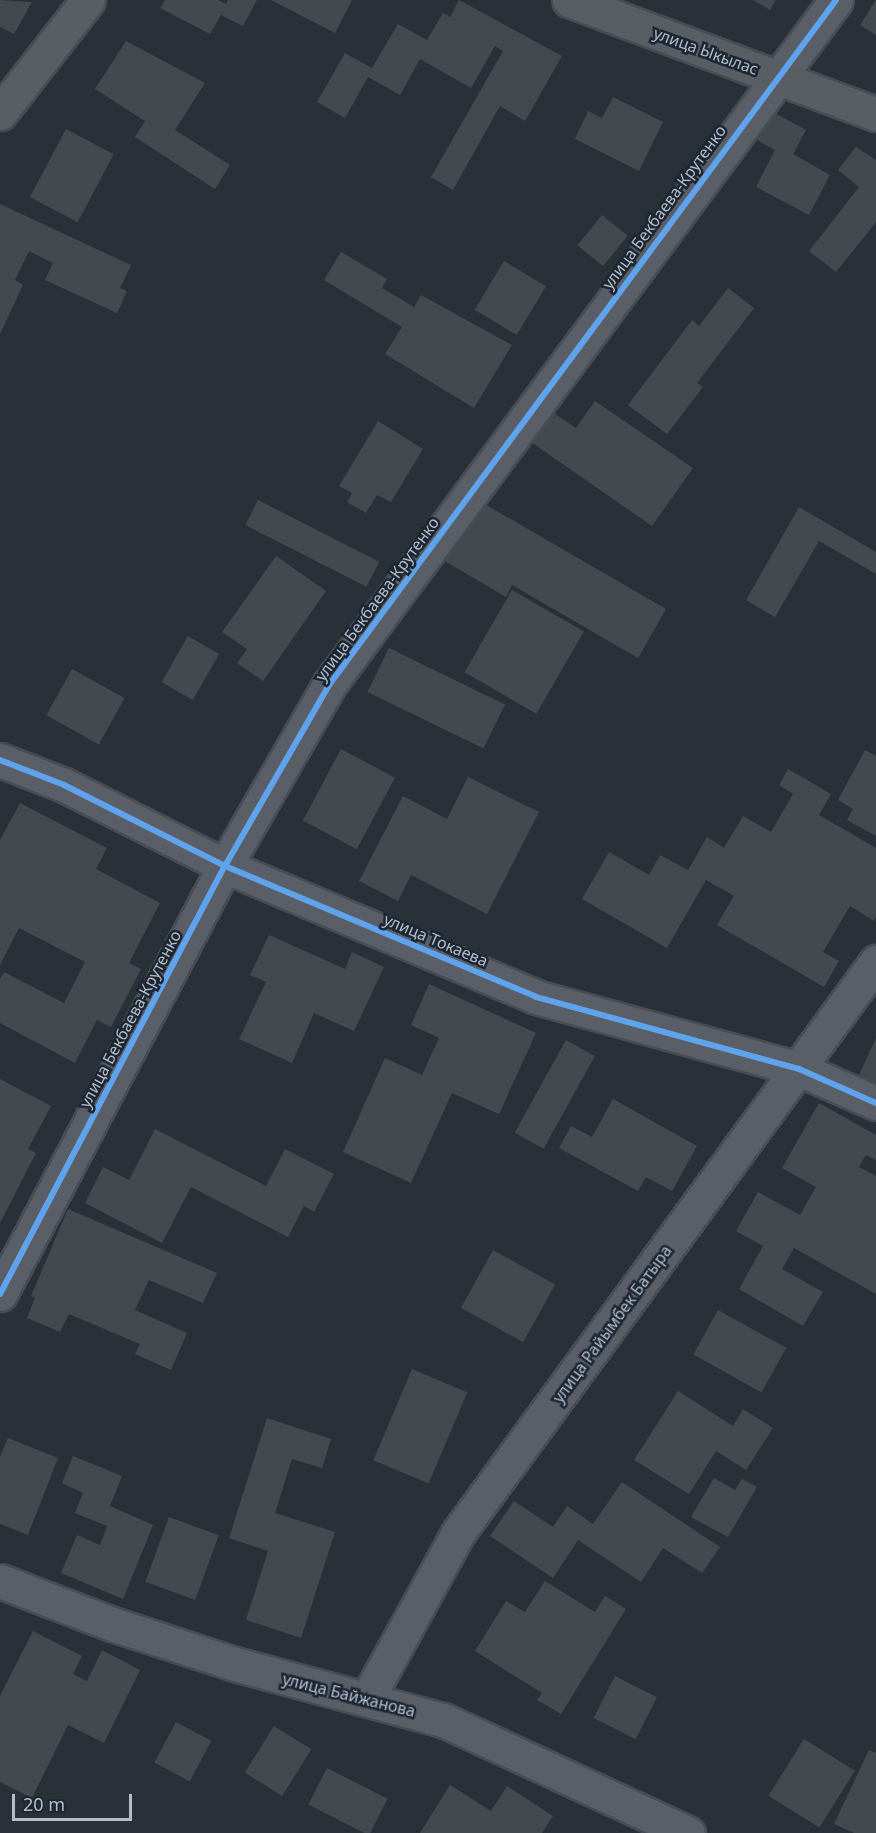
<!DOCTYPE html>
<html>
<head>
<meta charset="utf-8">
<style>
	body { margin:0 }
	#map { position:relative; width:876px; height:1833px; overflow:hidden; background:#2a3038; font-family:"Noto Sans",sans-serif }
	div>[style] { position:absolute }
	.building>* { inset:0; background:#444950; transform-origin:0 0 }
	.roads { filter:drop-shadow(2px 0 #484c53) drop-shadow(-2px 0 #484c53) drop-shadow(0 2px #484c53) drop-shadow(0 -2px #484c53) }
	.street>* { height:33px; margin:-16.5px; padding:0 16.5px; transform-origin:16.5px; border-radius:16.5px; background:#5a5e66 }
	.secondary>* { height:33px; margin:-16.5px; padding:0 16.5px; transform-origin:16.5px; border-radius:16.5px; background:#595d64 }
	.cycleway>* { height:6px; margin:-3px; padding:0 3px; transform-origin:3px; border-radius:3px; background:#60a3ed }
	span { translate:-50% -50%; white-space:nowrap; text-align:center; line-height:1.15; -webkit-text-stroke:5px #1d2633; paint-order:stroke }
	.street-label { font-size:16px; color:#b4bcc9 }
	.scale { position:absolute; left:12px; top:1794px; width:120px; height:27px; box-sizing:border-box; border:3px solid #b4bcc9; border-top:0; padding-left:8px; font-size:18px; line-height:21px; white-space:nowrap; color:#b4bcc9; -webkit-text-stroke:4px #1d2633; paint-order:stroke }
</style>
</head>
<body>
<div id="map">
	<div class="building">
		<i style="clip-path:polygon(0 0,32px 2px,14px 34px,0 27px)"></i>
		<i style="clip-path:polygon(165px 0,218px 0,226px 4px,228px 0,257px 0,243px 26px,221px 15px,210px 34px,160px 8px)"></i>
		<i style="clip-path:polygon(271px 0,352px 0,335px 33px)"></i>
		<i style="clip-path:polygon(459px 0,562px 56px,525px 121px,500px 106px,453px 190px,431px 177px,503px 51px,495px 46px,471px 88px,420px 59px,400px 95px,368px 77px,345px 118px,317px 102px,345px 53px,372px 68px,398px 24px,427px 40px,443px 13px,450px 17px)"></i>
		<i style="clip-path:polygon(753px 0,776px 0,770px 10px)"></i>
		<i style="clip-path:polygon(876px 0,876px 35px,860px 25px)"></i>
		<i style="clip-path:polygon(126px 41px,205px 83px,175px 130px,230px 165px,215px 189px,135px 137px,145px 121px,95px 89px)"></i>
		<i style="clip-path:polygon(613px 97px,663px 122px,639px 171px,575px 139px,588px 111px,602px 118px)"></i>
		<i style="clip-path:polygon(771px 111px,806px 130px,793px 154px,830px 175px,809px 215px,756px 187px,775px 150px,755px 139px)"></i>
		<i style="left:66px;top:129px;width:54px;height:77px;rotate:28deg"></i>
		<i style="clip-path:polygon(856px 147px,876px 160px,876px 222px,836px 272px,809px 251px,859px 187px,838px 170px)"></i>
		<i style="clip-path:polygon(0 204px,131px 265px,120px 288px,127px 291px,117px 313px,45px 280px,53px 263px,29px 251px,15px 280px,23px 285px,0 334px)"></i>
		<i style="left:602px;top:215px;width:33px;height:39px;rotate:39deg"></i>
		<i style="clip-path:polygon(341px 252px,387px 279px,382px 288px,414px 307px,421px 295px,512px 345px,474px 408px,385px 354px,402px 327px,324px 280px)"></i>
		<i style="left:504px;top:261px;width:49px;height:57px;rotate:31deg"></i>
		<i style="clip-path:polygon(728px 288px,754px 308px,697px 383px,703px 387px,667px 434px,628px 405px,692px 320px,699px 326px)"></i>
		<i style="clip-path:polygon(595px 401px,693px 468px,652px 526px,525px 438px,546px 408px,576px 428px)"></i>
		<i style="clip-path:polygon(378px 421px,423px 449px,391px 502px,377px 495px,366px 513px,347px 502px,352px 493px,339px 486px)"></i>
		<i style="clip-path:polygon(476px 499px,666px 609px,638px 658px,512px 585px,506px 597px,441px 559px)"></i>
		<i style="left:258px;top:500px;width:136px;height:28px;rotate:27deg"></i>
		<i style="clip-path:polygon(799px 507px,876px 552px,876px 574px,819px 541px,775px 617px,746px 600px)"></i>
		<i style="clip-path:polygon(276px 556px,326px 591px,263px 681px,237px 663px,247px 649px,222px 632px)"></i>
		<i style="left:512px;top:590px;width:83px;height:95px;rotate:30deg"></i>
		<i style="left:188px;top:636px;width:36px;height:53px;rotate:30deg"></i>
		<i style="left:389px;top:648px;width:129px;height:49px;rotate:26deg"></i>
		<i style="left:72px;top:669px;width:60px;height:53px;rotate:29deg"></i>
		<i style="left:341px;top:749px;width:61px;height:81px;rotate:28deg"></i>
		<i style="clip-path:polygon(865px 750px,876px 756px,876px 836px,847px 820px,853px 809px,838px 800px)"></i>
		<i style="clip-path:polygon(788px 769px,831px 794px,819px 815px,876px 848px,876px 917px,874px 921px,850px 906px,823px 952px,839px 961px,824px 987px,717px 925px,734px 896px,706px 880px,667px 948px,582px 899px,609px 852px,649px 875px,660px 855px,688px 870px,707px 837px,724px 848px,743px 816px,771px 832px,793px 794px,779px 785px)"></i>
		<i style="clip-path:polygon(468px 777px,539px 812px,487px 914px,411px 875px,398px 901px,359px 881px,403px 796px,447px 819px)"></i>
		<i style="clip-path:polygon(20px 803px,107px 848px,96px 869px,160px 903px,129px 963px,141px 969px,111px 1027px,97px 1020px,75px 1063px,0 1023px,0 979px,4px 972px,64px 1003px,85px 962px,19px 928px,0 965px,0 840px)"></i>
		<i style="clip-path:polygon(269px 935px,345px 969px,352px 952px,384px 967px,354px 1031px,314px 1013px,292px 1063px,239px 1039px,266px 982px,250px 975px)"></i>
		<i style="clip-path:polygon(429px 984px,536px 1033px,499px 1114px,452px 1093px,411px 1183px,343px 1152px,385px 1058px,422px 1075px,439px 1038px,411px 1025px)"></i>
		<i style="clip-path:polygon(876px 1038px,876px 1083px,859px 1075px)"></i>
		<i style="left:566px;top:1040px;width:33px;height:106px;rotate:29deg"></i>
		<i style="clip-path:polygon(0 1079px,51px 1106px,28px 1149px,36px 1153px,0 1223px)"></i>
		<i style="clip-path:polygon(613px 1099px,697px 1146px,672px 1191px,646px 1177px,638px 1191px,559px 1148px,571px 1126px,592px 1137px)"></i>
		<i style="clip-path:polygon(819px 1103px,876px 1135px,876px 1160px,866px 1155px,859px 1167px,876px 1176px,876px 1294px,794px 1248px,782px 1269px,823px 1292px,803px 1326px,739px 1289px,763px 1246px,736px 1231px,758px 1192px,800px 1215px,816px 1187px,782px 1168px)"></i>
		<i style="clip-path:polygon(155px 1129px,266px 1186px,285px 1149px,334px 1174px,314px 1212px,304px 1206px,288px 1237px,191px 1187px,162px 1243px,85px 1203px,103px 1167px,129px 1180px)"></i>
		<i style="clip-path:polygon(68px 1209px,217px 1273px,203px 1303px,149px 1280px,135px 1310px,187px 1333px,171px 1370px,135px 1354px,140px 1344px,69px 1314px,60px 1332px,27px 1318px,35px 1298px,31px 1296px)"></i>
		<i style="left:493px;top:1250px;width:71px;height:66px;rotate:29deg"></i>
		<i style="left:718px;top:1310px;width:78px;height:51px;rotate:29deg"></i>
		<i style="left:412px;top:1369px;width:60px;height:99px;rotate:23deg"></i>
		<i style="clip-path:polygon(678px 1391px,733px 1426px,743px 1409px,773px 1428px,746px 1470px,716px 1451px,689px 1494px,634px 1460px)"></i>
		<i style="clip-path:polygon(267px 1418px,331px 1439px,322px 1468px,292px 1459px,275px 1513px,335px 1532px,301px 1638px,246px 1620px,268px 1551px,229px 1538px)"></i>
		<i style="clip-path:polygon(8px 1438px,58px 1458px,28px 1535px,0 1524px,0 1457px)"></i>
		<i style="clip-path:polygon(73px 1456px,122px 1476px,110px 1506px,153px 1525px,123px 1599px,61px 1573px,77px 1535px,100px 1545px,107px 1526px,75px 1513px,83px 1493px,62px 1483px)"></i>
		<i style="clip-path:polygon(714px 1478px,735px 1490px,742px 1479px,757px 1487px,728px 1537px,691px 1517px)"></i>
		<i style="clip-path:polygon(622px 1482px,720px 1547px,702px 1573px,663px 1548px,641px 1582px,578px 1540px,553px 1578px,490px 1536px,514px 1501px,553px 1527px,567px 1506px,593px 1524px)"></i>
		<i style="left:169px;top:1517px;width:53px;height:69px;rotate:20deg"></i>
		<i style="clip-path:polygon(545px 1581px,595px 1612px,605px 1596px,626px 1609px,561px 1714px,537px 1700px,542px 1693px,475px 1651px,506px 1601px,525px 1612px)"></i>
		<i style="clip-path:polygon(33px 1631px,82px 1656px,73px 1674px,87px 1681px,102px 1650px,140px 1670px,104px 1743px,68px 1725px,32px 1798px,0 1782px,0 1696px)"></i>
		<i style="left:615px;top:1676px;width:47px;height:47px;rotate:27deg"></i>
		<i style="left:176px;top:1722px;width:40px;height:46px;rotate:28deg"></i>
		<i style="left:274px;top:1726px;width:44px;height:55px;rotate:32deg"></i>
		<i style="left:804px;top:1739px;width:60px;height:67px;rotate:32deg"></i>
		<i style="clip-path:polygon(869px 1750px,876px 1753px,876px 1833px,854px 1833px,834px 1824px)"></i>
		<i style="left:327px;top:1768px;width:68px;height:41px;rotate:27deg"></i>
		<i style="clip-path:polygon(450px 1785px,491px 1811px,507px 1786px,553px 1816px,542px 1833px,420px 1833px)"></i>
	</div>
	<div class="roads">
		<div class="street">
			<i style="left:0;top:760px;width:69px;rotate:21.3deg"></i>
			<i style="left:64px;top:785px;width:180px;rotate:26.7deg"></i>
			<i style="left:225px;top:866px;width:337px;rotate:22.8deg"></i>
			<i style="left:536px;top:997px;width:273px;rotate:15.3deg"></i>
			<i style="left:799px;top:1069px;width:84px;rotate:23.8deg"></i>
			<i style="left:0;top:1294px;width:484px;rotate:-62.3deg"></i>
			<i style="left:225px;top:866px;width:209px;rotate:-60.1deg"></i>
			<i style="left:329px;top:685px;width:852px;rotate:-53.49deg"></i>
			<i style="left:0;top:1581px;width:120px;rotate:21deg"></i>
			<i style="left:112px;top:1624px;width:129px;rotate:18deg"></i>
			<i style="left:235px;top:1664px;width:215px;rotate:15.1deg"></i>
			<i style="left:443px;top:1720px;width:270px;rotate:24.8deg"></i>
			<i style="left:368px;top:1697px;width:187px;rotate:-61.2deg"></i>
			<i style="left:458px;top:1533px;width:708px;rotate:-53.79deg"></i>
		</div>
		<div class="secondary">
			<i style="left:569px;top:0;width:327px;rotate:20.4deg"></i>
			<i style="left:0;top:113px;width:143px;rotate:-52.1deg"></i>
		</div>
	</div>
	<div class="cycleway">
		<i style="left:0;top:760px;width:69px;rotate:21.3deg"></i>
		<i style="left:64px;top:785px;width:180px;rotate:26.7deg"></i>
		<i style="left:225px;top:866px;width:337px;rotate:22.8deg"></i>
		<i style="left:536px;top:997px;width:273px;rotate:15.3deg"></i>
		<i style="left:799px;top:1069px;width:84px;rotate:23.8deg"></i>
		<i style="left:0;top:1294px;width:484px;rotate:-62.3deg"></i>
		<i style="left:225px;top:866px;width:209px;rotate:-60.1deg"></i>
		<i style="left:329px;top:685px;width:852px;rotate:-53.49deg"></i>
	</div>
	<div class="street-label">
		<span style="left:706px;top:51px;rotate:20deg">улица Ыкылас</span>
		<span style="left:664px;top:207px;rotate:-54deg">улица Бекбаева-Крутенко</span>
		<span style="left:377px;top:599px;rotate:-54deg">улица Бекбаева-Крутенко</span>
		<span style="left:436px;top:940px;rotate:23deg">улица Токаева</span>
		<span style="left:130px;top:1019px;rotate:-62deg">улица Бекбаева-Крутенко</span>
		<span style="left:612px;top:1324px;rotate:-54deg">улица Райымбек Батыра</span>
		<span style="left:349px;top:1695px;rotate:14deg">улица Байжанова</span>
	</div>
	<div class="scale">20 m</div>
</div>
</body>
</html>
